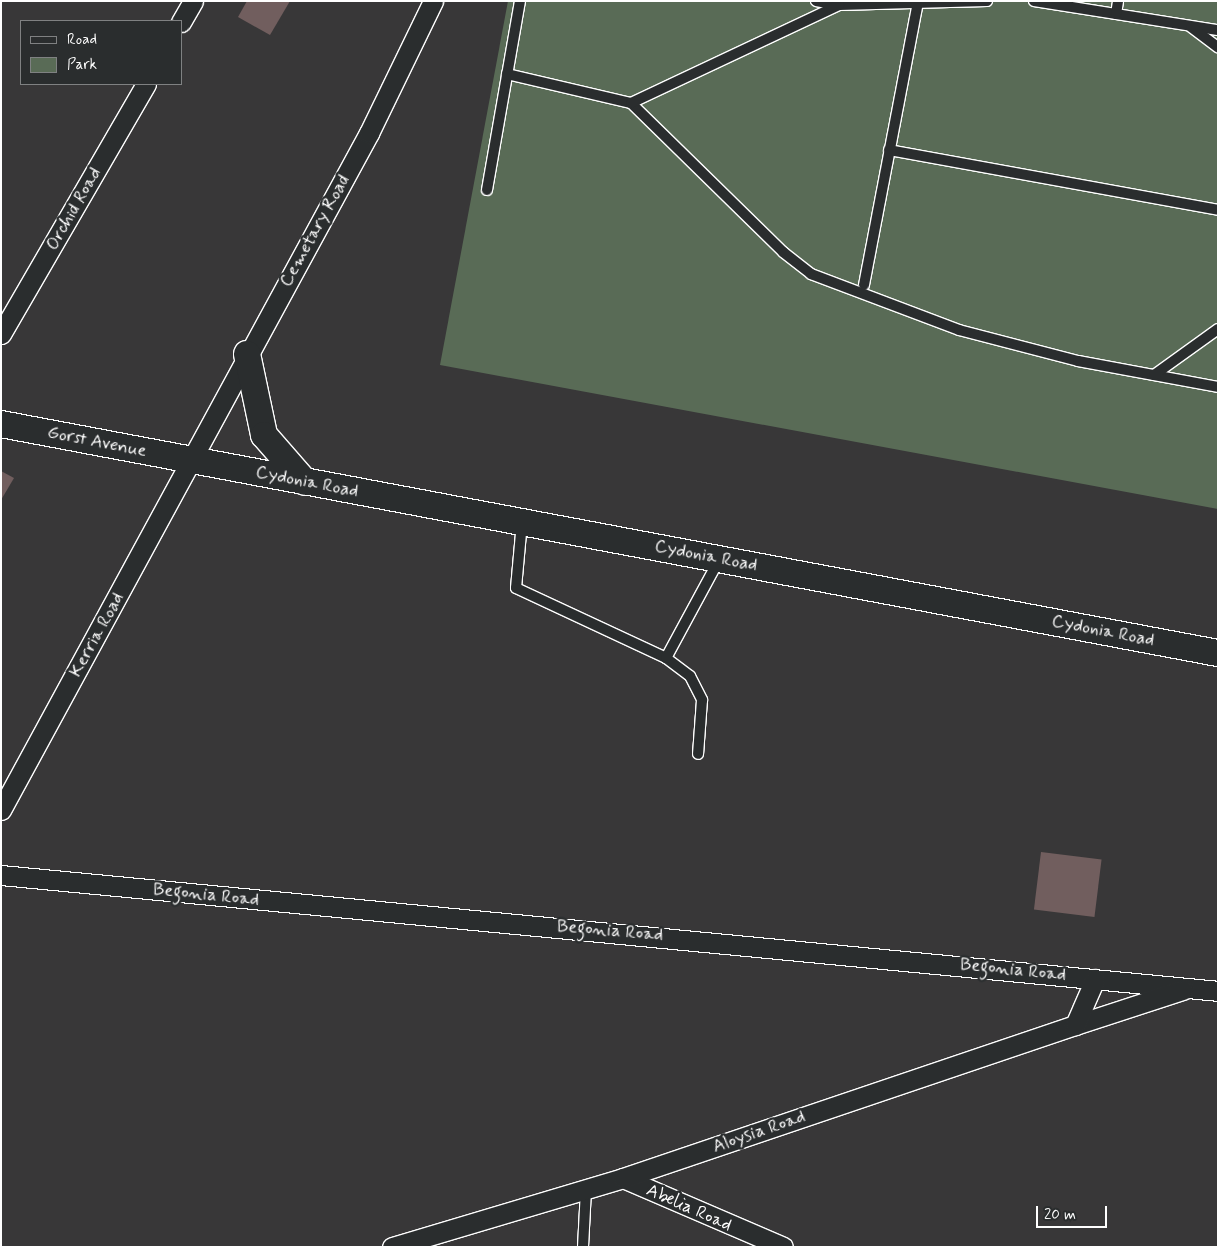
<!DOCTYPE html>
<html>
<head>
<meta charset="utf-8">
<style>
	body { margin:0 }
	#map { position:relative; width:1219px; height:1248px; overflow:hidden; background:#383738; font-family:Mynerve,sans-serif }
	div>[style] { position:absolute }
	.green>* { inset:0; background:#596b56 }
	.building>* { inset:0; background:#715e5e; transform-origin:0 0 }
	.roads { filter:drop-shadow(1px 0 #fff) drop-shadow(-1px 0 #fff) drop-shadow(0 1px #fff) drop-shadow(0 -1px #fff) }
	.lane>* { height:10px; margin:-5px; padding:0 5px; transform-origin:5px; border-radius:5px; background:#2a2d2e }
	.street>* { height:19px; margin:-9.5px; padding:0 9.5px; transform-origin:9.5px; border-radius:9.5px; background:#2a2d2e }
	.secondary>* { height:26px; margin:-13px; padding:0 13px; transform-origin:13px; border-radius:13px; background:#2a2d2e }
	span { translate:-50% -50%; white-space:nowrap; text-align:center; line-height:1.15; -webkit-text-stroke:5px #2a2d2e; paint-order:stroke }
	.street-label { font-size:18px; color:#fff }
	.frame { position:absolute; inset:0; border:2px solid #fff; pointer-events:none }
	.legend { position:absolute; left:20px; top:20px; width:162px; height:65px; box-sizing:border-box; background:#2a2d2e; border:1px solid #7f8182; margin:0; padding:6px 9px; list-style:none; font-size:15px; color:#fff }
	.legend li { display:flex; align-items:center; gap:10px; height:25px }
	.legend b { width:25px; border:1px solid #7f8182 }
	.scale { position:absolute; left:1036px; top:1206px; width:71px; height:22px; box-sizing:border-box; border:2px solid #fff; border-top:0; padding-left:6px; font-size:15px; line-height:18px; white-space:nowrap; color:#fff; -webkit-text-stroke:4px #2a2d2e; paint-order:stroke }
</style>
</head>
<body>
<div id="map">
	<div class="green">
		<i style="clip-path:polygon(508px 1px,1218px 1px,1218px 509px,440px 365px)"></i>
	</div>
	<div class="building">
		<i style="clip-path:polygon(247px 1px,290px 1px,270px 35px,238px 17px)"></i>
		<i style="clip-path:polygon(1px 471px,14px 478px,1px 500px)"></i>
		<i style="left:1041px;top:852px;width:61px;height:58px;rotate:7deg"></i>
	</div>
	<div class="roads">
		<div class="lane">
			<i style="left:816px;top:1px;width:23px;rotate:10deg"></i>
			<i style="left:839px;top:5px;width:148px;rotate:-1.5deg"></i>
			<i style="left:1034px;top:1px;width:186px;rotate:9deg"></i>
			<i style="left:1116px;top:14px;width:13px;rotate:-81deg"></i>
			<i style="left:1191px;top:27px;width:34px;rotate:37deg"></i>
			<i style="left:507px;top:74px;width:127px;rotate:13.2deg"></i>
			<i style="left:631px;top:103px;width:213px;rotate:44.4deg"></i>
			<i style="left:783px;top:252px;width:36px;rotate:38deg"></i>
			<i style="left:811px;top:274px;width:158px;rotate:20.7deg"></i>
			<i style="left:959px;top:330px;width:123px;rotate:14.6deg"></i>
			<i style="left:1078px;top:361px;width:142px;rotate:10.5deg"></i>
			<i style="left:631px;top:103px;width:230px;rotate:-25.2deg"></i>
			<i style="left:889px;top:150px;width:334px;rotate:10.3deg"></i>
			<i style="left:487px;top:190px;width:192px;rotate:-80.1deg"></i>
			<i style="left:864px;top:285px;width:289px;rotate:-79.2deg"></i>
			<i style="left:1154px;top:375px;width:79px;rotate:-35.7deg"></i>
			<i style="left:522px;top:522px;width:66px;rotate:95.2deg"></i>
			<i style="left:516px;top:588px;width:166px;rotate:25deg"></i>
			<i style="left:666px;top:658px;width:30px;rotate:37deg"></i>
			<i style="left:690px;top:676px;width:27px;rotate:63deg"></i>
			<i style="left:702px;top:700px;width:54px;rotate:94.2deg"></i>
			<i style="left:666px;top:658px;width:111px;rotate:-61.6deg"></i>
			<i style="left:583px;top:1247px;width:58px;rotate:-87deg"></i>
		</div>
		<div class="street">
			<i style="left:181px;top:22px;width:24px;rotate:-60deg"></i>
			<i style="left:1px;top:334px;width:289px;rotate:-59.9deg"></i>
			<i style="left:1px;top:810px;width:771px;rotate:-61.47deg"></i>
			<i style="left:369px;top:133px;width:147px;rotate:-64.1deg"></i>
			<i style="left:1px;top:875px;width:1223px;rotate:5.44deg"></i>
			<i style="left:1075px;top:1025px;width:114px;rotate:-18deg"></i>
			<i style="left:623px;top:1178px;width:174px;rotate:23.3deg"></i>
			<i style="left:392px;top:1247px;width:241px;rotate:-16.6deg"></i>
			<i style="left:623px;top:1178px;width:477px;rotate:-18.7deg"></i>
			<i style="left:1075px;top:1025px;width:50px;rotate:-66.5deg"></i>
		</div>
		<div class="secondary">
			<i style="left:247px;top:354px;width:83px;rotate:78.1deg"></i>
			<i style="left:264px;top:435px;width:62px;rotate:48.9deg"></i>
			<i style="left:1px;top:424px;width:1238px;rotate:10.66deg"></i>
		</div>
	</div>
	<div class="street-label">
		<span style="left:74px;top:209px;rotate:-60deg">Orchid Road</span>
		<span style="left:315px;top:231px;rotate:-61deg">Cemetary Road</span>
		<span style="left:97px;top:442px;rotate:11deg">Gorst Avenue</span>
		<span style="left:307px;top:482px;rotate:11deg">Cydonia Road</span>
		<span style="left:706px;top:556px;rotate:11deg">Cydonia Road</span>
		<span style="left:1103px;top:631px;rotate:11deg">Cydonia Road</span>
		<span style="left:97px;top:635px;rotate:-61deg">Kerria Road</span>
		<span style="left:206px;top:895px;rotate:6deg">Begonia Road</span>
		<span style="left:610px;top:931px;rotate:5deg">Begonia Road</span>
		<span style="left:1013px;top:970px;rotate:6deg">Begonia Road</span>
		<span style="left:759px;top:1132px;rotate:-19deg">Aloysia Road</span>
		<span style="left:689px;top:1208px;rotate:24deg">Abelia Road</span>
	</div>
	<div class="frame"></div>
	<ul class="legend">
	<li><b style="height:6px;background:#2a2d2e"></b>Road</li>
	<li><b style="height:14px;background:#596b56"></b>Park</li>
	</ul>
	<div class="scale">20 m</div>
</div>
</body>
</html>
